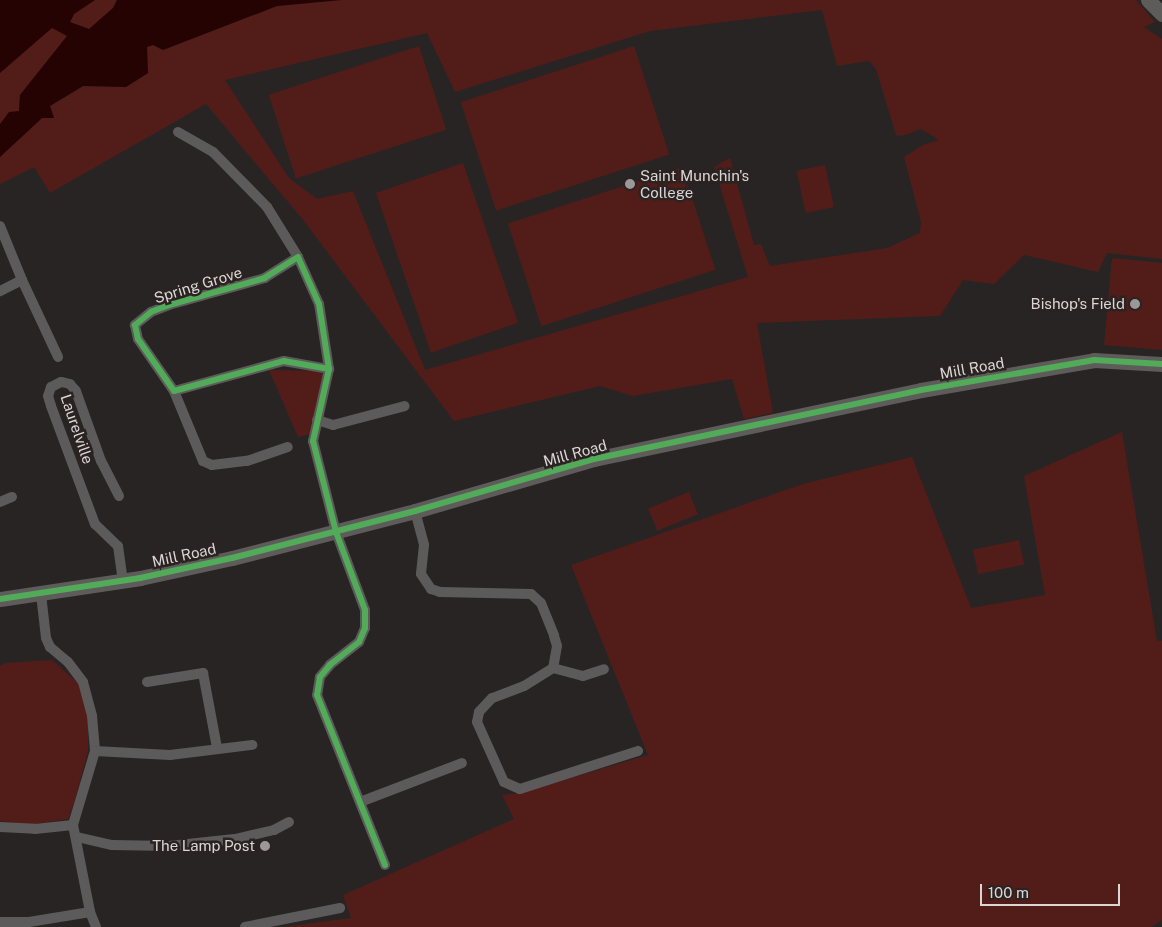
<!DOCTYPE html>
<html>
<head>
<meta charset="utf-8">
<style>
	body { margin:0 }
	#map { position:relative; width:1162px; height:927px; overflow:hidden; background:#282424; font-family:"Public Sans",sans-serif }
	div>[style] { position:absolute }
	.green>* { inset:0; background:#521d19; transform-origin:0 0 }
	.water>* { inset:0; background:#260303 }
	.street>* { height:10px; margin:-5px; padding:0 5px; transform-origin:5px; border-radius:5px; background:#5c5a5a }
	.secondary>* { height:15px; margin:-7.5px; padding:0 7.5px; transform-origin:7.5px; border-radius:7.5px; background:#5e5b5b }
	.cycleway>* { height:6px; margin:-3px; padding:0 3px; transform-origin:3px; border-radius:3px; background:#51ab58 }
	.dots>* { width:14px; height:14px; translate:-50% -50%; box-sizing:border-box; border:2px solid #2a2322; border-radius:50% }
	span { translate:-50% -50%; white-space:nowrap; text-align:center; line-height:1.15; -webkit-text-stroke:5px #2a2322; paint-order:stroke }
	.poi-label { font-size:15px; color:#dbd6d6 }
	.left { translate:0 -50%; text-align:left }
	.right { translate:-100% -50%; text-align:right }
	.street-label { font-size:15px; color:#dbd6d6 }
	.scale { position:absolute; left:980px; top:884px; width:140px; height:22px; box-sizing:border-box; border:2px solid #dbd6d6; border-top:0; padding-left:6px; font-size:15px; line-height:18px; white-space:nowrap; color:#dbd6d6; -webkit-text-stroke:4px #2a2322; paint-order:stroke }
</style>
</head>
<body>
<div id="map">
	<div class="green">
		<i style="clip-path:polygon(95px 0,117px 0,113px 8px,90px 29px,70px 23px,74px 14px)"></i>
		<i style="clip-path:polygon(evenodd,341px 0,1136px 0,1155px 22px,1144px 27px,1162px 39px,1162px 259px,1107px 253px,1098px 272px,1024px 255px,994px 284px,963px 280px,940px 316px,757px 323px,773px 413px,744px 419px,732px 379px,633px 396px,600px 386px,454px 421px,304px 221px,206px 104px,50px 193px,34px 167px,0 184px,0 157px,42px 118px,54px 118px,50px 106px,84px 86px,126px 87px,148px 73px,147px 47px,153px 45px,163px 50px,277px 6px,341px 0,822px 10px,837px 66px,869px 61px,876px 69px,896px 135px,902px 136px,921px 129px,939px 140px,923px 145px,904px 157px,921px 222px,920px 233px,887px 248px,770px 266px,761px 244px,754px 245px,730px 158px,714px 167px,748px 277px,425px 370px,353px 191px,317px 199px,289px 178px,225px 80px,427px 33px,455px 92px,650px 31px,822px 10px)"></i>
		<i style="clip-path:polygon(52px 27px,67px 36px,20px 95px,19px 112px,0 124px,0 73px)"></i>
		<i style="left:419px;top:46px;width:88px;height:158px;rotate:72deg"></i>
		<i style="left:634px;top:46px;width:114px;height:182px;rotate:72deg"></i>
		<i style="left:463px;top:163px;width:169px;height:92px;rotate:71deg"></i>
		<i style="left:825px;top:165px;width:43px;height:29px;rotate:78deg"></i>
		<i style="left:682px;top:167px;width:108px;height:183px;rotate:72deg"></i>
		<i style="clip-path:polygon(1112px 258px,1162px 263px,1162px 350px,1104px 345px)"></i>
		<i style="clip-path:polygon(269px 370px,316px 371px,323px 374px,310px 434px,298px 437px)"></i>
		<i style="clip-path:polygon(1122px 432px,1157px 641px,1162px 641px,1162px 920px,1151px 927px,283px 927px,351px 918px,343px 895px,514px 819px,502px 795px,520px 793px,648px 755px,571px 565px,803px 484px,912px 457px,971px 608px,1045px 595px,1024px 476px)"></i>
		<i style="left:689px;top:492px;width:24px;height:44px;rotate:68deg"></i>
		<i style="left:1019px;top:540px;width:25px;height:47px;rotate:78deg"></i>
		<i style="clip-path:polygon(52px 660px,80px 685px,88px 717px,88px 751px,75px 800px,68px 819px,29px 825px,0 821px,0 666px,6px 663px)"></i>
	</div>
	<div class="water">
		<i style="clip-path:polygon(0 0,95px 0,74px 14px,70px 22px,89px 29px,113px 8px,117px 0,341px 0,277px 6px,163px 50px,153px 45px,147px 47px,148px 73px,126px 87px,83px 86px,50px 106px,54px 118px,42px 118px,0 157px,0 124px,9px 112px,19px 111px,20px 95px,67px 36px,52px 28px,0 73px)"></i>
	</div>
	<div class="street">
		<i style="left:178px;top:132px;width:40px;rotate:29.7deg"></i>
		<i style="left:213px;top:152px;width:77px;rotate:45.5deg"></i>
		<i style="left:267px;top:207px;width:59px;rotate:58.2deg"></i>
		<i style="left:0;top:226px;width:58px;rotate:67.8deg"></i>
		<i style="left:22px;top:280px;width:25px;rotate:153deg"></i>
		<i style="left:22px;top:280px;width:85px;rotate:64.9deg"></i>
		<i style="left:329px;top:369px;width:66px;rotate:-98.7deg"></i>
		<i style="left:319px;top:304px;width:51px;rotate:-114.1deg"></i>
		<i style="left:298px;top:257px;width:39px;rotate:148deg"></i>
		<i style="left:265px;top:278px;width:100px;rotate:164.3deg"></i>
		<i style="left:169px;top:305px;width:19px;rotate:159deg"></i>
		<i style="left:151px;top:312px;width:21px;rotate:141deg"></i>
		<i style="left:135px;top:325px;width:14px;rotate:78deg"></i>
		<i style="left:138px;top:339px;width:63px;rotate:55.3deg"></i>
		<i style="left:174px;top:391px;width:114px;rotate:-15.3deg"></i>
		<i style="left:284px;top:361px;width:46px;rotate:10.1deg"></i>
		<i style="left:329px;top:369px;width:74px;rotate:102.5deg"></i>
		<i style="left:313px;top:441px;width:94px;rotate:75.8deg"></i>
		<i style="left:336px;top:532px;width:83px;rotate:69.6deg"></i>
		<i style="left:365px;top:610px;width:18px;rotate:90deg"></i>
		<i style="left:365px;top:628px;width:15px;rotate:113deg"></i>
		<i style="left:359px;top:642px;width:37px;rotate:142deg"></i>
		<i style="left:330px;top:665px;width:16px;rotate:130deg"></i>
		<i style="left:320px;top:677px;width:18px;rotate:99deg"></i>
		<i style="left:317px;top:695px;width:183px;rotate:68.2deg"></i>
		<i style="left:174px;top:391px;width:76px;rotate:67.5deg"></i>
		<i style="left:203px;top:461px;width:10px;rotate:24deg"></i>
		<i style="left:212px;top:465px;width:35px;rotate:-7deg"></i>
		<i style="left:247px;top:461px;width:43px;rotate:-18.9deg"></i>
		<i style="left:317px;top:420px;width:17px;rotate:17deg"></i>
		<i style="left:333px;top:425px;width:74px;rotate:-14.8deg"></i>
		<i style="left:119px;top:496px;width:39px;rotate:-117deg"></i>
		<i style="left:101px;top:461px;width:74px;rotate:-109.7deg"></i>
		<i style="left:76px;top:391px;width:9px;rotate:-131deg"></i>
		<i style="left:70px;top:384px;width:9px;rotate:-167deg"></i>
		<i style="left:61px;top:382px;width:11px;rotate:153deg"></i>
		<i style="left:51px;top:387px;width:9px;rotate:108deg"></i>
		<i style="left:48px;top:396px;width:10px;rotate:73deg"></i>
		<i style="left:51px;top:406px;width:126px;rotate:69.6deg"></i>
		<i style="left:95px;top:524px;width:32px;rotate:44deg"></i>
		<i style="left:118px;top:546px;width:34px;rotate:82deg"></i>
		<i style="left:0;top:502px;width:13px;rotate:-23deg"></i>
		<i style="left:415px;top:511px;width:35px;rotate:75deg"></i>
		<i style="left:424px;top:545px;width:29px;rotate:96deg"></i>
		<i style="left:421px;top:574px;width:18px;rotate:56deg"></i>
		<i style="left:431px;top:589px;width:9px;rotate:18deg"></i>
		<i style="left:440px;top:592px;width:91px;rotate:1.3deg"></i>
		<i style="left:531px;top:594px;width:13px;rotate:42deg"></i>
		<i style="left:541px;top:603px;width:35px;rotate:68deg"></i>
		<i style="left:554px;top:636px;width:10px;rotate:73deg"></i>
		<i style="left:557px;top:646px;width:22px;rotate:100deg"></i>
		<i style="left:553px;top:668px;width:34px;rotate:148deg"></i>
		<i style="left:524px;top:686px;width:34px;rotate:159deg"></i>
		<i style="left:492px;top:698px;width:19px;rotate:133deg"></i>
		<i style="left:479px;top:712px;width:10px;rotate:101deg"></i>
		<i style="left:477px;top:722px;width:66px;rotate:65.8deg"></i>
		<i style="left:504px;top:782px;width:17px;rotate:24deg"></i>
		<i style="left:520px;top:789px;width:124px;rotate:-17.9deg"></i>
		<i style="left:41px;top:594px;width:44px;rotate:83.5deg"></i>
		<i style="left:46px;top:638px;width:10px;rotate:66deg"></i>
		<i style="left:50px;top:647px;width:23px;rotate:40deg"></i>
		<i style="left:68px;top:662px;width:25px;rotate:53deg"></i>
		<i style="left:83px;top:682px;width:35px;rotate:75deg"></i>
		<i style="left:92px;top:716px;width:35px;rotate:85deg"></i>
		<i style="left:95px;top:751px;width:77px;rotate:106.6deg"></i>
		<i style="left:553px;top:668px;width:31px;rotate:15deg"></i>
		<i style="left:583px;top:676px;width:22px;rotate:-18deg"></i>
		<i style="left:147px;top:682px;width:57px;rotate:-9.1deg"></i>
		<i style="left:203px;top:673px;width:76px;rotate:79.4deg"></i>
		<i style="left:95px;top:751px;width:75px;rotate:3.1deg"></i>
		<i style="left:170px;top:755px;width:83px;rotate:-7deg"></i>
		<i style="left:360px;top:802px;width:109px;rotate:-20.9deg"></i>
		<i style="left:0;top:827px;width:35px;rotate:3deg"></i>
		<i style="left:35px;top:829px;width:38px;rotate:-6deg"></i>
		<i style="left:73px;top:825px;width:89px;rotate:78.9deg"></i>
		<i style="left:90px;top:912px;width:16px;rotate:68deg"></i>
		<i style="left:77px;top:837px;width:36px;rotate:13deg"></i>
		<i style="left:112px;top:845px;width:57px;rotate:1deg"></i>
		<i style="left:169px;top:846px;width:66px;rotate:-6.1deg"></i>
		<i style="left:235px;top:839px;width:40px;rotate:-13deg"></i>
		<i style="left:274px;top:830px;width:17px;rotate:-28deg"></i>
		<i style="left:0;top:922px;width:29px"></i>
		<i style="left:29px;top:922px;width:62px;rotate:-9.3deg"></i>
		<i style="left:245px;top:927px;width:97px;rotate:-11.3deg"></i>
	</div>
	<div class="secondary">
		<i style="left:1148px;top:0;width:20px;rotate:45deg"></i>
		<i style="left:0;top:599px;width:142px;rotate:-8.5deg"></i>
		<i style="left:140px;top:578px;width:94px;rotate:-12.3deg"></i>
		<i style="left:232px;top:558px;width:189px;rotate:-14.4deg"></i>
		<i style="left:415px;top:511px;width:186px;rotate:-16.2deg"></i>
		<i style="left:594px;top:459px;width:334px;rotate:-11.9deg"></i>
		<i style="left:921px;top:390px;width:176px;rotate:-9.8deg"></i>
		<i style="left:1094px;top:360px;width:68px;rotate:3.4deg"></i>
	</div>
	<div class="cycleway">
		<i style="left:329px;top:369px;width:66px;rotate:-98.7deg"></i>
		<i style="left:319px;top:304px;width:51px;rotate:-114.1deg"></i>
		<i style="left:298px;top:257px;width:39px;rotate:148deg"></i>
		<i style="left:265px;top:278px;width:100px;rotate:164.3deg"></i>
		<i style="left:169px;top:305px;width:19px;rotate:159deg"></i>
		<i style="left:151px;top:312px;width:21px;rotate:141deg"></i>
		<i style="left:135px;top:325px;width:14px;rotate:78deg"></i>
		<i style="left:138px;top:339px;width:63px;rotate:55.3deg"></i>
		<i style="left:174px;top:391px;width:114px;rotate:-15.3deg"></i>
		<i style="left:284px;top:361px;width:46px;rotate:10.1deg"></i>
		<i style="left:329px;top:369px;width:74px;rotate:102.5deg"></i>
		<i style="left:313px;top:441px;width:94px;rotate:75.8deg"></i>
		<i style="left:336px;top:532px;width:83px;rotate:69.6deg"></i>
		<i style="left:365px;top:610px;width:18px;rotate:90deg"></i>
		<i style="left:365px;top:628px;width:15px;rotate:113deg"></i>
		<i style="left:359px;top:642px;width:37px;rotate:142deg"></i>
		<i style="left:330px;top:665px;width:16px;rotate:130deg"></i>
		<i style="left:320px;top:677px;width:18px;rotate:99deg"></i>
		<i style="left:317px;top:695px;width:183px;rotate:68.2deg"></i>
		<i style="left:0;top:599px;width:142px;rotate:-8.5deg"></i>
		<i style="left:140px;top:578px;width:94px;rotate:-12.3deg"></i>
		<i style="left:232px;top:558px;width:189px;rotate:-14.4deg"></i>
		<i style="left:415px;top:511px;width:186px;rotate:-16.2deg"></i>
		<i style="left:594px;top:459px;width:334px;rotate:-11.9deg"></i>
		<i style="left:921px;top:390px;width:176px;rotate:-9.8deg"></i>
		<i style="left:1094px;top:360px;width:68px;rotate:3.4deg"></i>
	</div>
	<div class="dots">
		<i style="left:630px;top:184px;background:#9c9898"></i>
		<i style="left:1135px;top:304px;background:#9c9898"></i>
		<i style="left:265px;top:846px;background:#9c9898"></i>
	</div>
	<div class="poi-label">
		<span class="left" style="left:640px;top:184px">Saint Munchin's<br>College</span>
		<span class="right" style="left:1125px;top:304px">Bishop's Field</span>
		<span class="right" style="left:255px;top:846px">The Lamp Post</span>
	</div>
	<div class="street-label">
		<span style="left:198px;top:285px;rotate:-17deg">Spring Grove</span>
		<span style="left:972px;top:368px;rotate:-10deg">Mill Road</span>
		<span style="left:77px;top:429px;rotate:71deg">Laurelville</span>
		<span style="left:575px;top:453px;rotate:-15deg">Mill Road</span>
		<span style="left:184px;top:555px;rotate:-12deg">Mill Road</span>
	</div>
	<div class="scale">100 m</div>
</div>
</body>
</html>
